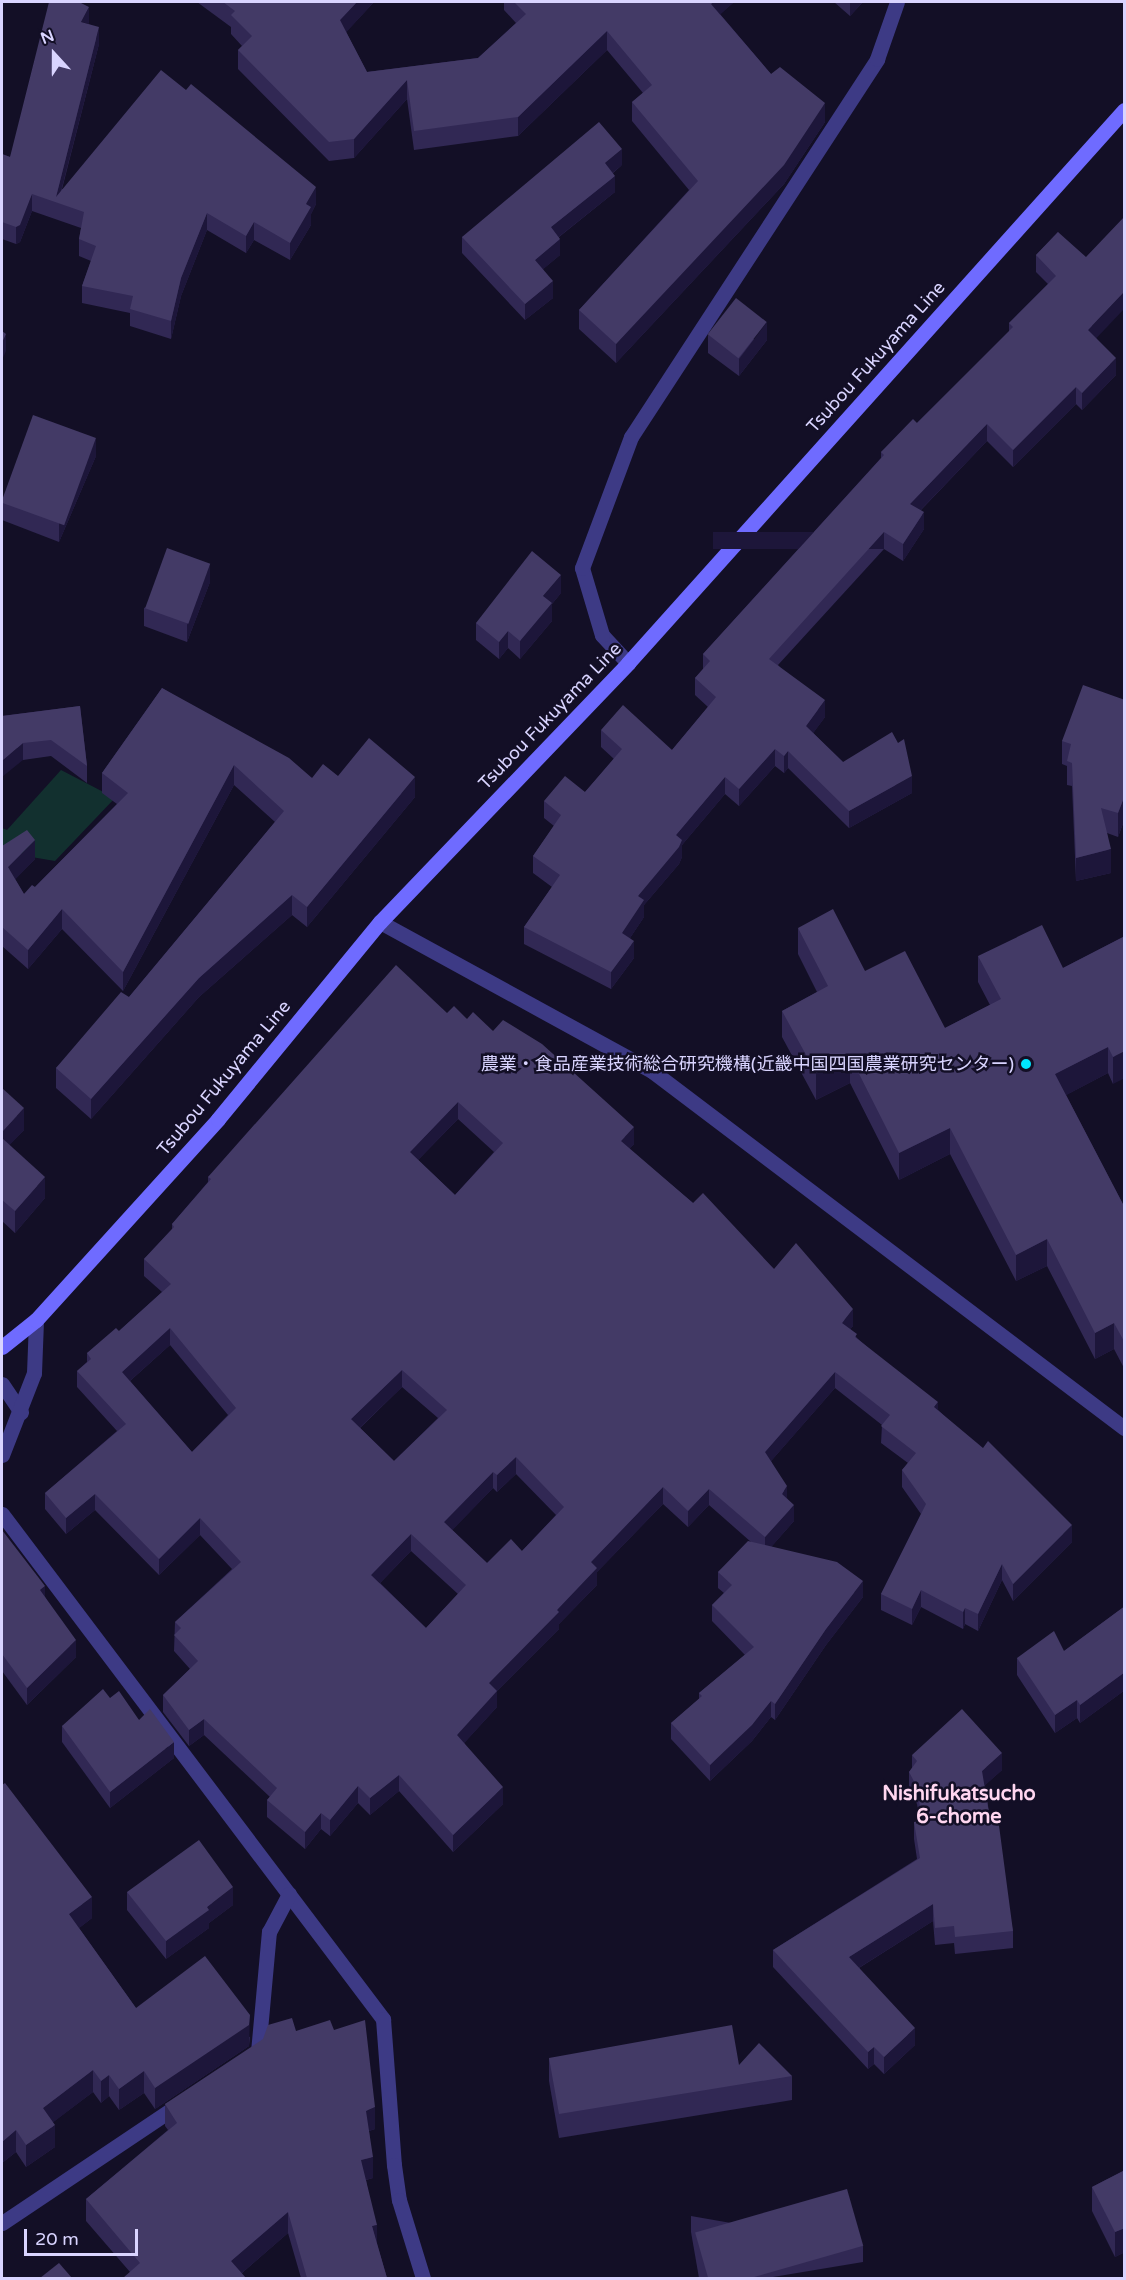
<!DOCTYPE html>
<html>
<head>
<meta charset="utf-8">
<style>
	body { margin:0 }
	#map { position:relative; width:1126px; height:2280px; overflow:hidden; background:#130f26; font-family:"Varela Round","Noto Sans JP",sans-serif }
	div>[style] { position:absolute }
	.green>* { inset:0; background:#12302f }
	.minor>* { height:15px; margin:-7.5px; padding:0 7.5px; transform-origin:7.5px; border-radius:7.5px; background:#3d3a85 }
	.tertiary>* { height:15px; margin:-7.5px; padding:0 7.5px; transform-origin:7.5px; border-radius:7.5px; background:#3d3a85 }
	.secondary>* { height:15px; margin:-7.5px; padding:0 7.5px; transform-origin:7.5px; border-radius:7.5px; background:#6f6bff }
	.wall>* { inset:0; background:#312854 }
	.shaded-wall>* { inset:0; background:#1d163a; transform-origin:0 0 }
	.building>* { inset:0; background:#433a66; transform-origin:0 0 }
	.dots>* { width:16px; height:16px; translate:-50% -50%; box-sizing:border-box; border:3px solid #130f26; border-radius:50% }
	span { translate:-50% -50%; white-space:nowrap; text-align:center; line-height:1.15; -webkit-text-stroke:5px #130f26; paint-order:stroke }
	.street-label { font-size:18px; color:#d9d4ff }
	.poi-label { font-size:18px; color:#d9d4ff }
	.right { translate:-100% -50%; text-align:right }
	.neighbourhood-label { font-size:20px; color:#ffd6f0; font-weight:700 }
	.frame { position:absolute; inset:0; border:3px solid #d9d4ff; pointer-events:none }
	.north { position:absolute; left:24px; top:24px; width:60px; height:60px; -webkit-text-stroke:4px #130f26; paint-order:stroke; rotate:339deg; font-size:16px; font-weight:700; line-height:24px; text-align:center; color:#d9d4ff }
	.north::after { content:''; display:block; margin:auto; width:21px; height:27px; background:#d9d4ff; clip-path:polygon(50% 0,100% 100%,50% 72%,0 100%) }
	.scale { position:absolute; left:24px; top:2229px; width:114px; height:27px; box-sizing:border-box; border:3px solid #d9d4ff; border-top:0; padding-left:8px; font-size:18px; line-height:21px; white-space:nowrap; color:#d9d4ff; -webkit-text-stroke:4px #130f26; paint-order:stroke }
</style>
</head>
<body>
<div id="map">
	<div class="green">
		<i style="clip-path:polygon(61px 770px,115px 798px,55px 861px,2px 852px,2px 828px,7px 830px)"></i>
	</div>
	<div class="minor">
		<i style="left:628px;top:663px;width:38px;rotate:-133deg"></i>
		<i style="left:602px;top:635px;width:70px;rotate:-106.6deg"></i>
		<i style="left:582px;top:568px;width:140px;rotate:-69.5deg"></i>
		<i style="left:631px;top:437px;width:451px;rotate:-56.9deg"></i>
		<i style="left:877px;top:59px;width:60px;rotate:-70.7deg"></i>
		<i style="left:380px;top:922px;width:310px;rotate:28.7deg"></i>
		<i style="left:652px;top:1071px;width:592px;rotate:37.1deg"></i>
		<i style="left:2px;top:1514px;width:633px;rotate:52.97deg"></i>
		<i style="left:383px;top:2019px;width:146px;rotate:85.7deg"></i>
		<i style="left:394px;top:2165px;width:35px;rotate:82deg"></i>
		<i style="left:399px;top:2200px;width:82px;rotate:72.9deg"></i>
		<i style="left:248px;top:2058px;width:12px;rotate:-31deg"></i>
		<i style="left:258px;top:2052px;width:121px;rotate:-84.8deg"></i>
		<i style="left:269px;top:1932px;width:43px;rotate:-62.2deg"></i>
		<i style="left:2px;top:2223px;width:216px;rotate:-33.8deg"></i>
	</div>
	<div class="tertiary">
		<i style="left:2px;top:1384px;width:34px;rotate:56deg"></i>
		<i style="left:2px;top:1455px;width:88px;rotate:-68.7deg"></i>
		<i style="left:34px;top:1373px;width:53px;rotate:-87.8deg"></i>
	</div>
	<div class="secondary">
		<i style="left:2px;top:1347px;width:43px;rotate:-38.5deg"></i>
		<i style="left:36px;top:1320px;width:271px;rotate:-47.8deg"></i>
		<i style="left:218px;top:1119px;width:255px;rotate:-50.6deg"></i>
		<i style="left:380px;top:922px;width:359px;rotate:-46.2deg"></i>
		<i style="left:628px;top:663px;width:743px;rotate:-48.11deg"></i>
	</div>
	<div class="wall">
		<i style="clip-path:polygon(197px 2px,374px 2px,346px 32px,367px 72px,478px 58px,516px 23px,504px 10px,504px 2px,734px 2px,720px 14px,771px 74px,825px 122px,784px 184px,616px 363px,579px 329px,579px 310px,689px 190px,632px 121px,632px 102px,643px 93px,607px 50px,518px 136px,414px 150px,407px 99px,354px 158px,329px 161px,238px 69px,238px 50px,242px 46px,231px 34px,231px 27px)"></i>
		<i style="clip-path:polygon(834px 2px,863px 2px,850px 16px)"></i>
		<i style="clip-path:polygon(89px 24px,99px 44px,62px 189px,316px 204px,311px 214px,311px 225px,290px 260px,254px 240px,246px 253px,207px 230px,181px 296px,171px 339px,130px 326px,130px 313px,82px 303px,82px 286px,91px 261px,79px 256px,79px 239px,81px 228px,32px 211px,20px 242px,16px 244px,2px 239px,2px 154px,10px 157px)"></i>
		<i style="clip-path:polygon(622px 165px,613px 173px,615px 192px,559px 237px,560px 255px,543px 269px,553px 298px,525px 320px,462px 253px,462px 237px)"></i>
		<i style="clip-path:polygon(1058px 232px,1096px 338px,1116px 375px,1082px 410px,1076px 404px,1013px 467px,987px 441px,921px 510px,924px 529px,903px 561px,884px 549px,778px 665px,825px 717px,813px 733px,843px 762px,912px 793px,849px 828px,788px 768px,784px 773px,775px 766px,739px 806px,725px 794px,682px 845px,682px 857px,679px 864px,644px 905px,644px 917px,630px 938px,634px 958px,611px 989px,524px 944px,524px 927px,552px 887px,533px 873px,533px 856px,554px 826px,544px 818px,544px 801px,585px 792px,614px 759px,601px 747px,601px 730px,672px 750px,708px 707px,695px 695px,695px 678px,703px 669px,703px 654px,881px 458px,881px 452px,917px 423px,1009px 332px,1009px 323px,1048px 284px,1036px 272px,1036px 255px)"></i>
		<i style="clip-path:polygon(708px 335px,767px 340px,739px 376px,708px 353px)"></i>
		<i style="clip-path:polygon(96px 456px,59px 542px,2px 520px,2px 501px)"></i>
		<i style="clip-path:polygon(210px 582px,187px 642px,144px 626px,144px 608px)"></i>
		<i style="clip-path:polygon(561px 593px,552px 604px,552px 621px,520px 659px,508px 648px,499px 659px,476px 640px,476px 623px)"></i>
		<i style="clip-path:polygon(162px 688px,312px 778px,338px 776px,415px 797px,307px 927px,292px 915px,199px 997px,91px 1119px,56px 1088px,56px 1068px,129px 997px,275px 822px,234px 785px,123px 991px,62px 929px,28px 969px,2px 946px,2px 846px,35px 859px,15px 879px,24px 894px,35px 887px,117px 804px,102px 793px,102px 773px)"></i>
		<i style="clip-path:polygon(1125px 700px,1125px 818px,1118px 837px,1107px 833px,1111px 873px,1076px 881px,1072px 786px,1067px 785px,1067px 766px,1062px 764px,1062px 741px)"></i>
		<i style="clip-path:polygon(80px 706px,87px 766px,87px 783px,51px 756px,23px 760px,2px 716px)"></i>
		<i style="clip-path:polygon(798px 928px,865px 971px,945px 1028px,990px 1005px,978px 982px,978px 956px,1063px 968px,1125px 936px,1113px 1084px,1108px 1073px,1066px 1095px,1125px 1208px,1125px 1370px,1114px 1349px,1095px 1359px,1047px 1266px,1016px 1281px,950px 1154px,899px 1180px,850px 1083px,816px 1100px,782px 1037px,782px 1011px,817px 992px,798px 954px)"></i>
		<i style="clip-path:polygon(evenodd,447px 1013px,467px 1019px,493px 1031px,634px 1144px,629px 1149px,693px 1203px,774px 1269px,853px 1326px,850px 1329px,857px 1338px,938px 1410px,1072px 1542px,1013px 1601px,1002px 1580px,978px 1631px,965px 1624px,963px 1629px,921px 1607px,912px 1625px,881px 1610px,881px 1594px,921px 1514px,902px 1487px,902px 1470px,908px 1463px,881px 1443px,882px 1425px,835px 1388px,771px 1461px,787px 1498px,794px 1521px,771px 1547px,863px 1597px,826px 1645px,775px 1720px,771px 1717px,752px 1741px,710px 1781px,671px 1739px,671px 1723px,699px 1699px,699px 1693px,745px 1655px,712px 1621px,712px 1605px,724px 1593px,718px 1588px,718px 1572px,751px 1542px,709px 1505px,688px 1527px,663px 1504px,597px 1572px,597px 1585px,559px 1624px,559px 1629px,497px 1691px,497px 1707px,464px 1743px,503px 1804px,453px 1852px,399px 1791px,370px 1815px,358px 1803px,330px 1836px,321px 1829px,305px 1849px,267px 1817px,267px 1800px,270px 1797px,204px 1735px,189px 1746px,163px 1712px,163px 1695px,190px 1669px,174px 1651px,175px 1622px,232px 1569px,200px 1535px,159px 1575px,95px 1510px,66px 1534px,45px 1509px,45px 1493px,117px 1431px,77px 1387px,77px 1371px,87px 1362px,87px 1353px,119px 1331px,162px 1292px,144px 1276px,144px 1259px,172px 1229px,172px 1224px,208px 1182px,208px 1177px,447px 1013px,458px 1119px,494px 1152px,455px 1195px,418px 1160px,458px 1119px,447px 1013px,170px 1345px,228px 1415px,192px 1452px,130px 1381px,170px 1345px,447px 1013px,402px 1387px,438px 1418px,394px 1461px,360px 1428px,402px 1387px,447px 1013px,516px 1474px,556px 1515px,522px 1551px,487px 1563px,452px 1530px,493px 1488px,497px 1492px,516px 1474px,447px 1013px,411px 1551px,458px 1594px,426px 1628px,380px 1583px,411px 1551px)"></i>
		<i style="clip-path:polygon(2px 1088px,24px 1130px,9px 1145px,45px 1198px,15px 1233px,2px 1221px)"></i>
		<i style="clip-path:polygon(2px 1531px,45px 1597px,76px 1657px,27px 1705px,2px 1671px)"></i>
		<i style="clip-path:polygon(1125px 1606px,1125px 1690px,1080px 1723px,1077px 1718px,1055px 1733px,1017px 1675px,1017px 1658px,1064px 1651px)"></i>
		<i style="clip-path:polygon(110px 1698px,139px 1720px,174px 1758px,110px 1808px,62px 1742px,62px 1726px)"></i>
		<i style="clip-path:polygon(912px 1755px,1002px 1770px,985px 1785px,990px 1819px,1013px 1931px,1013px 1948px,955px 1954px,954px 1943px,935px 1945px,933px 1921px,859px 1968px,915px 2045px,884px 2074px,874px 2064px,868px 2069px,773px 1967px,773px 1950px,917px 1859px,914px 1839px,914px 1822px,920px 1821px,917px 1804px,909px 1789px,909px 1772px,912px 1768px)"></i>
		<i style="clip-path:polygon(2px 1785px,92px 1918px,79px 1928px,136px 2008px,250px 2037px,249px 2046px,155px 2109px,144px 2093px,119px 2110px,109px 2096px,101px 2103px,93px 2092px,53px 2122px,55px 2147px,26px 2167px,16px 2152px,2px 2163px)"></i>
		<i style="clip-path:polygon(127px 1892px,233px 1905px,209px 1923px,209px 1928px,166px 1959px,127px 1910px)"></i>
		<i style="clip-path:polygon(334px 2030px,375px 2129px,369px 2131px,373px 2178px,366px 2180px,377px 2244px,387px 2278px,301px 2278px,288px 2233px,242px 2273px,130px 2272px,86px 2221px,86px 2199px,168px 2130px,165px 2126px,165px 2104px,296px 2031px)"></i>
		<i style="clip-path:polygon(549px 2058px,739px 2065px,792px 2076px,792px 2100px,559px 2138px,549px 2081px)"></i>
		<i style="clip-path:polygon(1125px 2170px,1125px 2252px,1115px 2257px,1092px 2211px,1092px 2187px)"></i>
		<i style="clip-path:polygon(691px 2216px,863px 2246px,863px 2262px,767px 2278px,699px 2278px,691px 2232px)"></i>
	</div>
	<div class="shaded-wall">
		<i style="clip-path:polygon(357px 2px,374px 2px,340px 39px,340px 20px)"></i>
		<i style="clip-path:polygon(713px 2px,734px 2px,711px 23px,711px 4px)"></i>
		<i style="clip-path:polygon(850px 2px,863px 2px,850px 16px)"></i>
		<i style="clip-path:polygon(89px 7px,89px 24px,81px 22px)"></i>
		<i style="clip-path:polygon(99px 27px,99px 44px,58px 203px,56px 197px)"></i>
		<i style="clip-path:polygon(607px 31px,607px 50px,518px 136px,518px 117px)"></i>
		<i style="clip-path:polygon(407px 80px,407px 99px,354px 158px,354px 139px)"></i>
		<i style="clip-path:polygon(825px 103px,825px 122px,784px 184px,616px 363px,616px 344px)"></i>
		<i style="clip-path:polygon(622px 149px,622px 165px,605px 179px,605px 163px)"></i>
		<i style="clip-path:polygon(615px 176px,615px 192px,551px 243px,551px 227px)"></i>
		<i style="clip-path:polygon(316px 187px,316px 204px,311px 214px,311px 225px,290px 260px,290px 243px,306px 204px)"></i>
		<i style="clip-path:polygon(32px 194px,32px 211px,20px 242px,16px 244px,16px 227px)"></i>
		<i style="clip-path:polygon(207px 213px,207px 230px,181px 296px,171px 339px,171px 321px,181px 278px)"></i>
		<i style="clip-path:polygon(254px 222px,254px 240px,246px 253px,246px 236px)"></i>
		<i style="clip-path:polygon(560px 239px,560px 255px,535px 276px,535px 260px)"></i>
		<i style="clip-path:polygon(553px 281px,553px 298px,525px 320px,525px 304px)"></i>
		<i style="clip-path:polygon(1125px 291px,1125px 308px,1088px 347px,1088px 330px)"></i>
		<i style="clip-path:polygon(767px 322px,767px 340px,739px 376px,739px 359px)"></i>
		<i style="clip-path:polygon(6px 334px,6px 351px,2px 360px,2px 343px)"></i>
		<i style="clip-path:polygon(1116px 358px,1116px 375px,1082px 410px,1082px 393px)"></i>
		<i style="clip-path:polygon(1076px 387px,1076px 404px,1013px 467px,1013px 450px)"></i>
		<i style="clip-path:polygon(987px 424px,987px 441px,910px 521px,910px 504px)"></i>
		<i style="clip-path:polygon(96px 438px,96px 456px,59px 542px,59px 524px)"></i>
		<i style="clip-path:polygon(924px 512px,924px 529px,903px 561px,903px 544px)"></i>
		<i style="left:884px;top:532px;width:17px;height:171px;rotate:90deg"></i>
		<i style="clip-path:polygon(210px 564px,210px 582px,187px 642px,187px 625px)"></i>
		<i style="clip-path:polygon(561px 575px,561px 593px,552px 604px,552px 621px,520px 659px,520px 641px,543px 596px)"></i>
		<i style="clip-path:polygon(508px 631px,508px 648px,499px 659px,499px 642px)"></i>
		<i style="clip-path:polygon(825px 700px,825px 717px,806px 743px,806px 726px)"></i>
		<i style="clip-path:polygon(23px 743px,23px 760px,2px 777px,2px 761px)"></i>
		<i style="clip-path:polygon(775px 749px,775px 766px,739px 806px,739px 789px)"></i>
		<i style="clip-path:polygon(788px 751px,788px 768px,784px 773px,784px 756px)"></i>
		<i style="clip-path:polygon(234px 765px,234px 785px,123px 991px,123px 972px)"></i>
		<i style="clip-path:polygon(912px 776px,912px 793px,849px 828px,849px 811px)"></i>
		<i style="clip-path:polygon(415px 777px,415px 797px,307px 927px,307px 907px)"></i>
		<i style="clip-path:polygon(725px 777px,725px 794px,682px 845px,682px 857px,679px 864px,644px 905px,644px 917px,622px 950px,622px 933px,638px 896px,676px 835px)"></i>
		<i style="clip-path:polygon(1125px 795px,1125px 818px,1118px 837px,1118px 813px)"></i>
		<i style="clip-path:polygon(35px 840px,35px 859px,8px 887px,8px 867px)"></i>
		<i style="clip-path:polygon(1111px 849px,1111px 873px,1076px 881px,1076px 858px)"></i>
		<i style="clip-path:polygon(292px 895px,292px 915px,199px 997px,91px 1119px,91px 1099px,199px 978px)"></i>
		<i style="clip-path:polygon(62px 909px,62px 929px,28px 969px,28px 950px)"></i>
		<i style="clip-path:polygon(634px 941px,634px 958px,611px 989px,611px 972px)"></i>
		<i style="clip-path:polygon(1108px 1047px,1108px 1073px,1055px 1101px,1055px 1074px)"></i>
		<i style="clip-path:polygon(1125px 1051px,1125px 1078px,1113px 1084px,1113px 1057px)"></i>
		<i style="clip-path:polygon(850px 1056px,850px 1083px,816px 1100px,816px 1073px)"></i>
		<i style="clip-path:polygon(458px 1102px,458px 1119px,410px 1168px,410px 1152px)"></i>
		<i style="clip-path:polygon(24px 1108px,24px 1130px,2px 1153px,2px 1132px)"></i>
		<i style="clip-path:polygon(634px 1127px,634px 1144px,621px 1158px,621px 1141px)"></i>
		<i style="clip-path:polygon(950px 1128px,950px 1154px,899px 1180px,899px 1153px)"></i>
		<i style="clip-path:polygon(45px 1177px,45px 1198px,15px 1233px,15px 1211px)"></i>
		<i style="clip-path:polygon(1047px 1239px,1047px 1266px,1016px 1281px,1016px 1255px)"></i>
		<i style="clip-path:polygon(853px 1309px,853px 1326px,842px 1339px,842px 1323px)"></i>
		<i style="clip-path:polygon(1114px 1323px,1114px 1349px,1095px 1359px,1095px 1333px)"></i>
		<i style="clip-path:polygon(170px 1328px,170px 1345px,122px 1388px,122px 1372px)"></i>
		<i style="clip-path:polygon(402px 1370px,402px 1387px,351px 1436px,351px 1419px)"></i>
		<i style="clip-path:polygon(835px 1372px,835px 1388px,765px 1468px,765px 1452px)"></i>
		<i style="clip-path:polygon(938px 1402px,938px 1418px,934px 1407px)"></i>
		<i style="clip-path:polygon(516px 1457px,516px 1474px,497px 1492px,497px 1475px)"></i>
		<i style="clip-path:polygon(493px 1472px,493px 1488px,444px 1539px,444px 1522px)"></i>
		<i style="clip-path:polygon(787px 1486px,787px 1503px,782px 1494px)"></i>
		<i style="clip-path:polygon(663px 1487px,663px 1504px,597px 1572px,597px 1585px,559px 1624px,559px 1629px,497px 1691px,497px 1707px,457px 1751px,457px 1735px,489px 1683px,557px 1610px,591px 1562px)"></i>
		<i style="clip-path:polygon(709px 1489px,709px 1505px,688px 1527px,688px 1511px)"></i>
		<i style="clip-path:polygon(95px 1494px,95px 1510px,66px 1534px,66px 1518px)"></i>
		<i style="clip-path:polygon(794px 1505px,794px 1521px,765px 1554px,765px 1537px)"></i>
		<i style="clip-path:polygon(200px 1518px,200px 1535px,159px 1575px,159px 1559px)"></i>
		<i style="clip-path:polygon(1072px 1525px,1072px 1542px,1013px 1601px,1013px 1584px)"></i>
		<i style="clip-path:polygon(411px 1534px,411px 1551px,371px 1592px,371px 1575px)"></i>
		<i style="clip-path:polygon(1002px 1564px,1002px 1580px,978px 1631px,978px 1614px)"></i>
		<i style="clip-path:polygon(863px 1581px,863px 1597px,826px 1645px,775px 1720px,775px 1704px,826px 1629px)"></i>
		<i style="clip-path:polygon(45px 1586px,45px 1603px,40px 1590px)"></i>
		<i style="clip-path:polygon(921px 1590px,921px 1607px,912px 1625px,912px 1609px)"></i>
		<i style="clip-path:polygon(965px 1608px,965px 1624px,963px 1629px,963px 1612px)"></i>
		<i style="clip-path:polygon(76px 1640px,76px 1657px,27px 1705px,27px 1688px)"></i>
		<i style="clip-path:polygon(1125px 1672px,1125px 1690px,1080px 1723px,1080px 1705px)"></i>
		<i style="clip-path:polygon(1077px 1700px,1077px 1718px,1055px 1733px,1055px 1715px)"></i>
		<i style="clip-path:polygon(771px 1701px,771px 1717px,752px 1741px,710px 1781px,710px 1765px)"></i>
		<i style="clip-path:polygon(204px 1719px,204px 1735px,189px 1746px,189px 1730px)"></i>
		<i style="clip-path:polygon(174px 1742px,174px 1758px,110px 1808px,110px 1792px)"></i>
		<i style="clip-path:polygon(1002px 1753px,1002px 1770px,982px 1788px,982px 1771px)"></i>
		<i style="clip-path:polygon(399px 1775px,399px 1791px,370px 1815px,370px 1798px)"></i>
		<i style="clip-path:polygon(358px 1786px,358px 1803px,330px 1836px,330px 1820px)"></i>
		<i style="clip-path:polygon(503px 1787px,503px 1804px,453px 1852px,453px 1835px)"></i>
		<i style="clip-path:polygon(321px 1813px,321px 1829px,305px 1849px,305px 1832px)"></i>
		<i style="clip-path:polygon(233px 1887px,233px 1905px,209px 1923px,209px 1928px,166px 1959px,166px 1941px,207px 1907px)"></i>
		<i style="clip-path:polygon(92px 1897px,92px 1918px,69px 1936px,69px 1914px)"></i>
		<i style="clip-path:polygon(933px 1904px,933px 1921px,849px 1974px,849px 1957px)"></i>
		<i style="clip-path:polygon(250px 2015px,249px 2046px,155px 2109px,155px 2088px)"></i>
		<i style="clip-path:polygon(915px 2028px,915px 2045px,884px 2074px,884px 2057px)"></i>
		<i style="clip-path:polygon(874px 2047px,874px 2064px,868px 2069px,868px 2052px)"></i>
		<i style="clip-path:polygon(93px 2070px,93px 2092px,43px 2130px,43px 2108px)"></i>
		<i style="clip-path:polygon(144px 2071px,144px 2093px,119px 2110px,119px 2089px)"></i>
		<i style="clip-path:polygon(109px 2075px,109px 2096px,101px 2103px,101px 2081px)"></i>
		<i style="clip-path:polygon(375px 2107px,375px 2129px,366px 2132px,366px 2111px)"></i>
		<i style="clip-path:polygon(55px 2125px,55px 2147px,26px 2167px,26px 2145px)"></i>
		<i style="clip-path:polygon(16px 2130px,16px 2152px,2px 2163px,2px 2142px)"></i>
		<i style="clip-path:polygon(373px 2157px,373px 2178px,361px 2181px,361px 2160px)"></i>
		<i style="clip-path:polygon(288px 2212px,288px 2233px,236px 2278px,231px 2261px)"></i>
		<i style="clip-path:polygon(377px 2225px,377px 2246px,372px 2226px)"></i>
		<i style="clip-path:polygon(1125px 2228px,1125px 2252px,1115px 2257px,1115px 2232px)"></i>
	</div>
	<div class="building">
		<i style="clip-path:polygon(49px 2px,79px 2px,89px 7px,81px 22px,99px 27px,56px 197px,161px 70px,186px 90px,191px 84px,316px 187px,306px 204px,311px 207px,290px 243px,254px 222px,246px 236px,207px 213px,181px 278px,171px 321px,130px 309px,133px 296px,82px 286px,96px 246px,79px 239px,84px 212px,32px 194px,20px 225px,16px 227px,2px 222px,2px 154px,10px 157px)"></i>
		<i style="clip-path:polygon(223px 2px,357px 2px,340px 20px,367px 72px,478px 58px,526px 14px,514px 2px,713px 2px,711px 4px,771px 74px,780px 67px,825px 103px,784px 165px,616px 344px,579px 310px,698px 181px,632px 102px,652px 85px,607px 31px,518px 117px,414px 131px,407px 80px,354px 139px,329px 142px,238px 50px,252px 36px,231px 15px,235px 11px)"></i>
		<i style="clip-path:polygon(599px 122px,622px 149px,605px 163px,615px 176px,551px 227px,560px 239px,535px 260px,553px 281px,525px 304px,462px 237px)"></i>
		<i style="clip-path:polygon(1125px 216px,1125px 291px,1088px 330px,1116px 358px,1082px 393px,1076px 387px,1013px 450px,987px 424px,910px 504px,924px 512px,903px 544px,884px 532px,769px 659px,825px 700px,806px 726px,843px 762px,892px 732px,898px 743px,904px 739px,912px 776px,849px 811px,788px 751px,784px 756px,775px 749px,739px 789px,725px 777px,676px 835px,682px 840px,679px 847px,638px 896px,644px 900px,622px 933px,634px 941px,611px 972px,524px 927px,560px 875px,533px 856px,561px 815px,544px 801px,565px 776px,585px 792px,622px 749px,601px 730px,623px 705px,672px 750px,716px 697px,695px 678px,710px 661px,703px 654px,884px 455px,881px 452px,913px 419px,917px 423px,1013px 327px,1009px 323px,1056px 276px,1036px 255px,1058px 232px,1086px 257px)"></i>
		<i style="left:736px;top:298px;width:39px;height:46px;rotate:38deg"></i>
		<i style="clip-path:polygon(2px 331px,6px 334px,2px 343px)"></i>
		<i style="left:33px;top:415px;width:67px;height:93px;rotate:20deg"></i>
		<i style="left:167px;top:548px;width:46px;height:64px;rotate:20deg"></i>
		<i style="clip-path:polygon(532px 551px,561px 575px,543px 596px,552px 603px,520px 641px,508px 631px,499px 642px,476px 623px)"></i>
		<i style="clip-path:polygon(1083px 685px,1125px 700px,1125px 795px,1118px 813px,1101px 808px,1111px 849px,1076px 858px,1072px 763px,1067px 761px,1071px 744px,1062px 741px)"></i>
		<i style="clip-path:polygon(162px 688px,289px 758px,312px 778px,323px 764px,338px 776px,369px 738px,415px 777px,307px 907px,292px 895px,199px 978px,91px 1099px,56px 1068px,121px 992px,129px 997px,284px 811px,234px 765px,123px 972px,62px 909px,28px 950px,2px 927px,2px 846px,27px 830px,35px 840px,8px 867px,24px 894px,32px 885px,35px 887px,128px 793px,102px 773px)"></i>
		<i style="clip-path:polygon(80px 706px,87px 766px,51px 740px,23px 743px,2px 761px,2px 716px)"></i>
		<i style="clip-path:polygon(833px 909px,865px 971px,905px 951px,945px 1028px,1001px 999px,978px 956px,1042px 925px,1063px 968px,1125px 936px,1125px 1051px,1113px 1057px,1108px 1047px,1055px 1074px,1125px 1208px,1125px 1343px,1114px 1323px,1095px 1333px,1047px 1239px,1016px 1255px,950px 1128px,899px 1153px,850px 1056px,816px 1073px,782px 1011px,828px 986px,798px 928px)"></i>
		<i style="clip-path:polygon(evenodd,396px 965px,447px 1013px,454px 1006px,467px 1019px,473px 1012px,493px 1031px,503px 1020px,542px 1044px,634px 1127px,621px 1141px,693px 1203px,703px 1193px,774px 1269px,796px 1243px,853px 1309px,842px 1323px,857px 1334px,855px 1337px,938px 1402px,934px 1407px,983px 1448px,988px 1441px,1072px 1525px,1013px 1584px,1002px 1564px,978px 1614px,965px 1608px,963px 1612px,921px 1590px,912px 1609px,881px 1594px,926px 1504px,902px 1470px,916px 1453px,881px 1426px,890px 1415px,835px 1372px,765px 1452px,787px 1486px,782px 1494px,794px 1505px,765px 1537px,709px 1489px,688px 1511px,663px 1487px,591px 1562px,597px 1568px,557px 1610px,559px 1612px,489px 1683px,497px 1691px,457px 1735px,503px 1787px,453px 1835px,399px 1775px,370px 1798px,358px 1786px,330px 1820px,321px 1813px,305px 1832px,267px 1800px,277px 1788px,204px 1719px,189px 1730px,163px 1695px,198px 1661px,174px 1635px,181px 1628px,175px 1622px,241px 1562px,200px 1518px,159px 1559px,95px 1494px,66px 1518px,45px 1493px,126px 1424px,77px 1371px,91px 1359px,87px 1353px,116px 1328px,119px 1331px,171px 1284px,144px 1259px,174px 1227px,172px 1224px,211px 1179px,208px 1177px,396px 965px,458px 1102px,503px 1143px,455px 1195px,410px 1152px,458px 1102px,396px 965px,170px 1328px,236px 1408px,192px 1452px,122px 1372px,170px 1328px,396px 965px,402px 1370px,447px 1410px,394px 1461px,351px 1419px,402px 1370px,396px 965px,516px 1457px,564px 1507px,522px 1551px,511px 1539px,487px 1563px,444px 1522px,493px 1472px,497px 1475px,516px 1457px,396px 965px,411px 1534px,466px 1585px,426px 1628px,371px 1575px,411px 1534px)"></i>
		<i style="clip-path:polygon(2px 1088px,24px 1108px,2px 1132px)"></i>
		<i style="clip-path:polygon(2px 1138px,45px 1177px,15px 1211px,2px 1200px)"></i>
		<i style="clip-path:polygon(2px 1530px,45px 1586px,40px 1590px,76px 1640px,27px 1688px,2px 1654px)"></i>
		<i style="clip-path:polygon(748px 1541px,837px 1562px,863px 1581px,826px 1629px,775px 1704px,771px 1701px,752px 1725px,710px 1765px,671px 1723px,702px 1696px,699px 1693px,754px 1647px,712px 1605px,732px 1585px,718px 1572px)"></i>
		<i style="clip-path:polygon(1125px 1606px,1125px 1672px,1080px 1705px,1077px 1700px,1055px 1715px,1017px 1658px,1054px 1631px,1064px 1651px)"></i>
		<i style="clip-path:polygon(103px 1689px,110px 1698px,119px 1691px,139px 1720px,150px 1709px,174px 1742px,110px 1792px,62px 1726px)"></i>
		<i style="clip-path:polygon(962px 1709px,1002px 1753px,982px 1771px,990px 1819px,998px 1818px,1013px 1931px,955px 1937px,954px 1926px,935px 1928px,933px 1904px,849px 1957px,915px 2028px,884px 2057px,874px 2047px,868px 2052px,773px 1950px,920px 1858px,914px 1822px,922px 1821px,917px 1787px,909px 1772px,917px 1761px,912px 1755px)"></i>
		<i style="clip-path:polygon(5px 1783px,92px 1897px,69px 1914px,136px 2008px,205px 1956px,250px 2015px,249px 2025px,155px 2088px,144px 2071px,119px 2089px,109px 2075px,101px 2081px,93px 2070px,43px 2108px,55px 2125px,26px 2145px,16px 2130px,2px 2142px,2px 1785px)"></i>
		<i style="clip-path:polygon(199px 1840px,233px 1887px,207px 1907px,209px 1910px,166px 1941px,127px 1892px)"></i>
		<i style="clip-path:polygon(292px 2018px,296px 2031px,330px 2020px,334px 2030px,365px 2020px,375px 2107px,366px 2111px,373px 2157px,361px 2160px,377px 2225px,372px 2226px,387px 2278px,307px 2278px,288px 2212px,231px 2261px,246px 2278px,123px 2278px,140px 2263px,86px 2199px,177px 2123px,165px 2104px,263px 2039px,268px 2025px)"></i>
		<i style="clip-path:polygon(732px 2025px,739px 2065px,759px 2043px,792px 2076px,559px 2114px,549px 2058px)"></i>
		<i style="clip-path:polygon(1125px 2170px,1125px 2228px,1115px 2232px,1092px 2187px)"></i>
		<i style="left:847px;top:2189px;width:59px;height:158px;rotate:74deg"></i>
		<i style="clip-path:polygon(59px 2263px,72px 2278px,40px 2278px)"></i>
	</div>
	<div class="dots">
		<i style="left:1026px;top:1064px;background:#00e5ff"></i>
	</div>
	<div class="street-label">
		<span style="left:876px;top:357px;rotate:-48deg">Tsubou Fukuyama Line</span>
		<span style="left:550px;top:716px;rotate:-46deg">Tsubou Fukuyama Line</span>
		<span style="left:224px;top:1078px;rotate:-50deg">Tsubou Fukuyama Line</span>
	</div>
	<div class="poi-label">
		<span class="right" style="left:1014px;top:1064px">農業・食品産業技術総合研究機構(近畿中国四国農業研究センター)</span>
	</div>
	<div class="neighbourhood-label">
		<span style="left:959px;top:1806px">Nishifukatsucho<br>6-chome</span>
	</div>
	<div class="frame"></div>
	<div class="north">N</div>
	<div class="scale">20 m</div>
</div>
</body>
</html>
